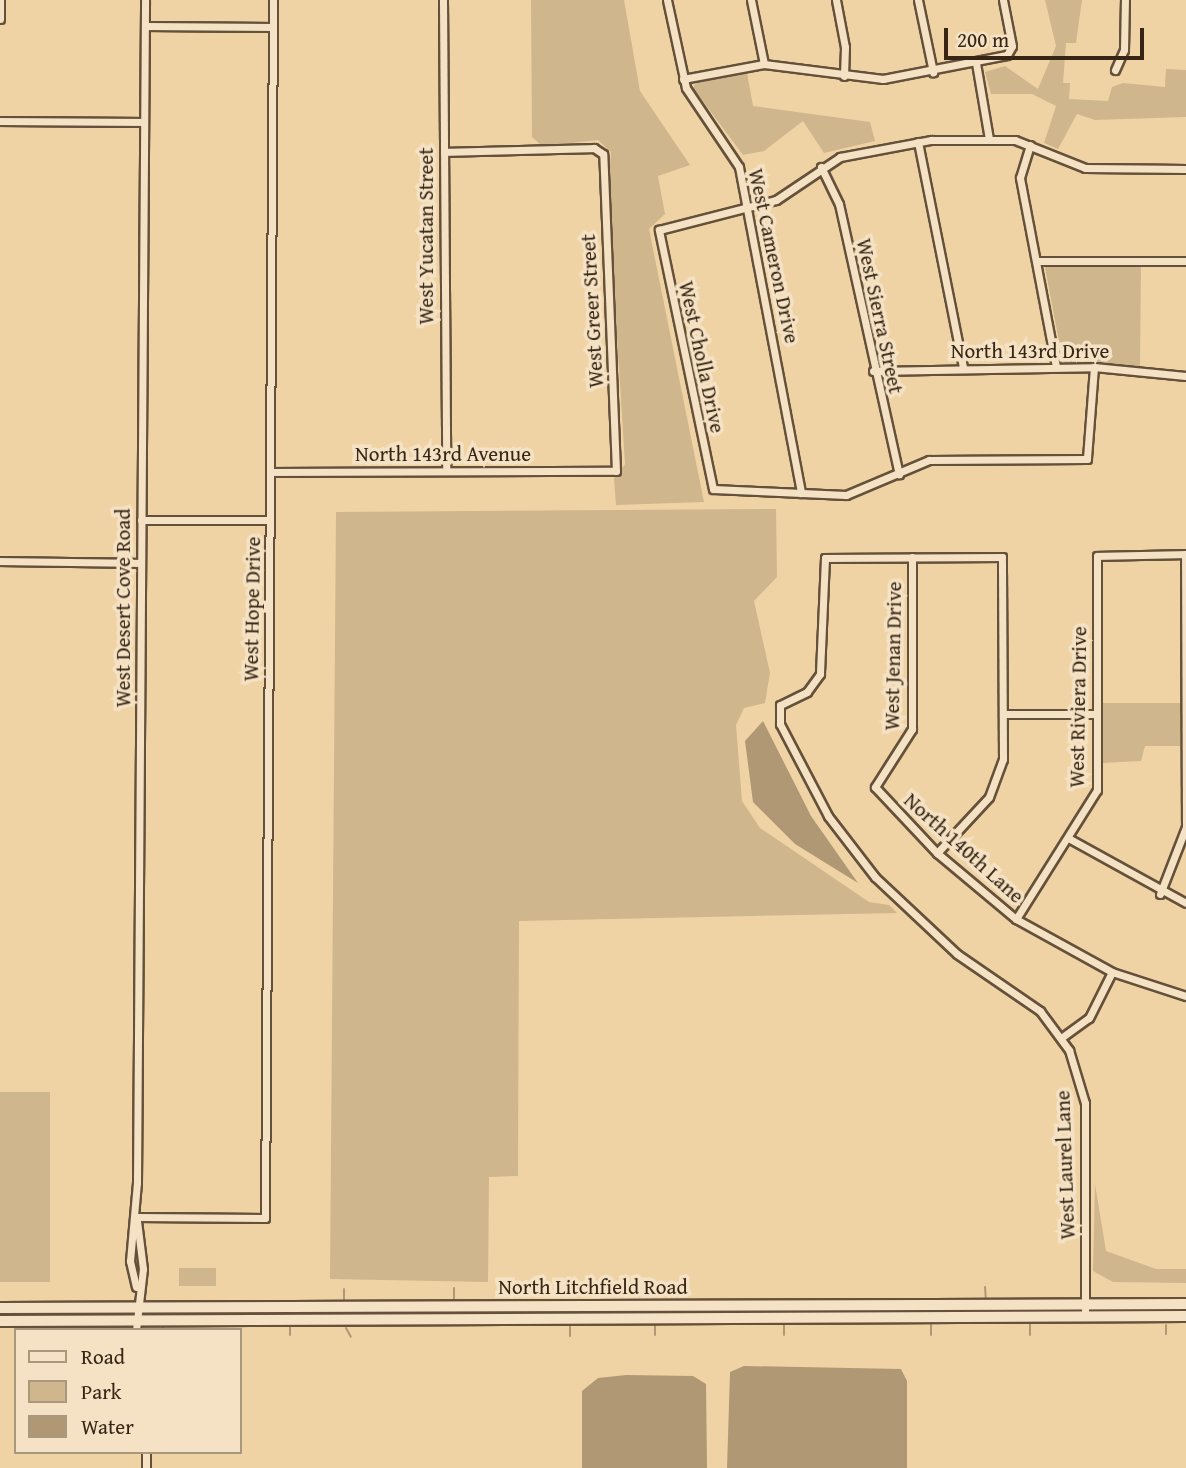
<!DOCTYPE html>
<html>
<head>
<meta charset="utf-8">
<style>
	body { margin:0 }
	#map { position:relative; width:1186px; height:1468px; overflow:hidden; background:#efd3a5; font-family:"Gentium Book Plus",serif }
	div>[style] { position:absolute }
	.green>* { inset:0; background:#d0b68d; transform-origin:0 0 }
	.water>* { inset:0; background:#b09874 }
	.stream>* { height:2px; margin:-1px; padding:0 1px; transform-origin:1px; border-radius:1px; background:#b09874 }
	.roads { filter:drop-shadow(2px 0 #65513a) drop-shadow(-2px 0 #65513a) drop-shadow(0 2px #65513a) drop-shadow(0 -2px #65513a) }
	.street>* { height:7px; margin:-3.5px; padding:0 3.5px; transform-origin:3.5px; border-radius:3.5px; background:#f5e2c4 }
	.secondary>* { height:10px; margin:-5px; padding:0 5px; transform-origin:5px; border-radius:5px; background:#f5e2c4 }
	span { translate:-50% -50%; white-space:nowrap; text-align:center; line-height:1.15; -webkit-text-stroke:7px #f5e2c4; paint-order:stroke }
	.street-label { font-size:21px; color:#372616 }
	.legend { position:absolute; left:14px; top:1328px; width:228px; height:126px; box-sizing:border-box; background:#f5e2c4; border:2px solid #a9977e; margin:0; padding:9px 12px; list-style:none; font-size:21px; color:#372616 }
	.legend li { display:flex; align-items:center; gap:14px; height:35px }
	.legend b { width:35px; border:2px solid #a9977e }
	.scale { position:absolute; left:944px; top:28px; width:200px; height:32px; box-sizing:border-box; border:4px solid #372616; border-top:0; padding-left:9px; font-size:21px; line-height:24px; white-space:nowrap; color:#372616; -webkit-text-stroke:5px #f5e2c4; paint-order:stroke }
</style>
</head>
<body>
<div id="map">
	<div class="green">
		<i style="clip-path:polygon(531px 0,624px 0,640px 91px,690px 165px,658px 176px,665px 214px,649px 229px,704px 502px,616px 505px,614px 478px,625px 464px,608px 192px,611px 152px,598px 140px,542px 146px,532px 137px)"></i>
		<i style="clip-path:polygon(1045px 0,1082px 0,1076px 43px,1066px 43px,1063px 83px,1070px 83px,1069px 99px,1108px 101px,1112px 87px,1123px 83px,1165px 87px,1166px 69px,1186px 70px,1186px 117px,1095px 120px,1077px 114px,1058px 149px,1044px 143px,1056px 106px,1032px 94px,991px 94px,985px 72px,1005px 66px,1038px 89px,1056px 46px)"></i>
		<i style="clip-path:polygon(747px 73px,753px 106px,870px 122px,875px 141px,824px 153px,803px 121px,764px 151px,743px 155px,693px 88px,697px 81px)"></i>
		<i style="clip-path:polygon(1044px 262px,1141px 264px,1140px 367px,1063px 363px)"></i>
		<i style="clip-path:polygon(776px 509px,777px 577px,754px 601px,770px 673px,765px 703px,744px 708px,736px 725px,742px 801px,760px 828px,869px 902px,889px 905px,897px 913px,519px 921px,518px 1176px,489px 1177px,488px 1282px,330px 1279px,336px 512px)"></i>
		<i style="clip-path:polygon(1102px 703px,1181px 703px,1180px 746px,1145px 746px,1141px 761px,1103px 763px)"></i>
		<i style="left:0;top:1092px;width:50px;height:190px"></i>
		<i style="clip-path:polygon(1095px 1184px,1106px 1251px,1156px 1269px,1186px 1269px,1186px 1283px,1113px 1282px,1093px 1271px)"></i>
		<i style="left:179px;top:1268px;width:37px;height:18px"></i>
	</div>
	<div class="water">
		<i style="clip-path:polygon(763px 721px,811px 816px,858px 883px,795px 844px,753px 802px,745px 741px)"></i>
		<i style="clip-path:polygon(744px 1366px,901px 1369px,907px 1381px,907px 1468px,727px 1468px,730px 1372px)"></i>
		<i style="clip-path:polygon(626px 1375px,693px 1376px,706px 1384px,707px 1468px,582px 1468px,582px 1391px,598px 1378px)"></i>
	</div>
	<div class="stream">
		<i style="left:985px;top:1287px;width:13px;rotate:86deg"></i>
		<i style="left:454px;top:1288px;width:14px;rotate:90deg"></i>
		<i style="left:344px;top:1289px;width:12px;rotate:90deg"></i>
		<i style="left:1030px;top:1323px;width:12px;rotate:90deg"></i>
		<i style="left:570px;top:1324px;width:12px;rotate:90deg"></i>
		<i style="left:655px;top:1324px;width:11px;rotate:90deg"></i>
		<i style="left:784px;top:1324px;width:11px;rotate:90deg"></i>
		<i style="left:1166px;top:1325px;width:9px;rotate:90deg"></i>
		<i style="left:290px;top:1326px;width:9px;rotate:90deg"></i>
		<i style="left:163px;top:1327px;width:3px;rotate:90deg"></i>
		<i style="left:346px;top:1328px;width:10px;rotate:61deg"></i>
		<i style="left:931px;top:1335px;width:12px;rotate:-90deg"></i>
	</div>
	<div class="roads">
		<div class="street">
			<i style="left:443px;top:0;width:471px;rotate:89.6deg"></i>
			<i style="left:667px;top:0;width:90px;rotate:77.8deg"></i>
			<i style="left:686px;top:88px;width:95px;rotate:56.1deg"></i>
			<i style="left:739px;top:167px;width:332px;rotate:79.2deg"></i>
			<i style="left:751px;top:0;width:65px;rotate:78.5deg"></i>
			<i style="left:836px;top:0;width:48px;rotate:79.2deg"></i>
			<i style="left:845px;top:47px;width:29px;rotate:92deg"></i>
			<i style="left:918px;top:0;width:74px;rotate:78.2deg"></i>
			<i style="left:0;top:19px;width:19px;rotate:-90deg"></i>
			<i style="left:145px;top:26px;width:128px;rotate:0.4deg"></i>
			<i style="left:976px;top:63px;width:77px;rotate:80.3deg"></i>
			<i style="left:1115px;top:70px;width:22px;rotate:-66deg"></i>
			<i style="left:1124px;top:50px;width:50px;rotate:-88.9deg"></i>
			<i style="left:683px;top:79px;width:82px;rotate:-10.5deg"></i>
			<i style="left:764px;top:64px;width:120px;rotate:7.2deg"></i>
			<i style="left:883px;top:79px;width:126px;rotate:-11deg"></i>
			<i style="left:1007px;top:55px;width:10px;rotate:-61deg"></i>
			<i style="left:1012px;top:46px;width:47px;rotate:-101.1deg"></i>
			<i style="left:0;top:121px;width:144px;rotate:0.4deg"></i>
			<i style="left:918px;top:142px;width:230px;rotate:78.7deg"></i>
			<i style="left:1030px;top:145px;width:34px;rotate:107deg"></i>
			<i style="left:1020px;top:178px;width:192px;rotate:79.2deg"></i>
			<i style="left:821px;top:167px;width:41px;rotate:64.1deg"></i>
			<i style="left:839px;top:204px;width:277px;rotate:77.5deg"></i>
			<i style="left:1036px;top:261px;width:150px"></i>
			<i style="left:1094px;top:367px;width:92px;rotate:94.4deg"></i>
			<i style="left:1087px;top:459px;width:158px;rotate:179.6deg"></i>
			<i style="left:929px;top:460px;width:90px;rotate:157.1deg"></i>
			<i style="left:846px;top:495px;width:133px;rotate:-177.4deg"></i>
			<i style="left:713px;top:489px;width:265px;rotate:-101.8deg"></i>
			<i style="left:659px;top:230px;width:121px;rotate:-14.4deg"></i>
			<i style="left:776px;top:200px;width:77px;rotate:-33.9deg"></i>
			<i style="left:840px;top:157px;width:93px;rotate:-10.6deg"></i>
			<i style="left:931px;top:140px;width:84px"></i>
			<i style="left:1015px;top:140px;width:75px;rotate:21.8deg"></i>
			<i style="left:1085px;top:168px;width:101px;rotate:0.6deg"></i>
			<i style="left:873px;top:371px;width:221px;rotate:-1deg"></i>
			<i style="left:1094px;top:367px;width:92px;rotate:5.6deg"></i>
			<i style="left:270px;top:472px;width:346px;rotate:-0.2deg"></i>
			<i style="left:616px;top:471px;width:317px;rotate:-92.3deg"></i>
			<i style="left:603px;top:154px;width:11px;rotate:-146deg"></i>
			<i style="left:594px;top:148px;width:150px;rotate:178.5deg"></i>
			<i style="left:141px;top:520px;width:129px"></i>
			<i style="left:912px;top:557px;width:172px;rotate:90deg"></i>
			<i style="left:912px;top:729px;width:69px;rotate:122.5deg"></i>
			<i style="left:875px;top:787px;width:91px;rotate:46.8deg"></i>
			<i style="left:937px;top:853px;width:103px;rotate:39.9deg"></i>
			<i style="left:1016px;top:919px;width:110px;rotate:28.9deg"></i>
			<i style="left:1112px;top:972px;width:78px;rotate:18deg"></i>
			<i style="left:0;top:561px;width:141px;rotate:0.8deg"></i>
			<i style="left:1005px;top:714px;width:92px"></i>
			<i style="left:1070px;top:839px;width:132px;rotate:28.9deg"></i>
			<i style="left:937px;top:853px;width:76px;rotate:-47.1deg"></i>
			<i style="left:989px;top:797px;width:40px;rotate:-69.8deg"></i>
			<i style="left:1003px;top:759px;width:202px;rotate:-90.3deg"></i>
			<i style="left:1002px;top:557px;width:177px;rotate:179.7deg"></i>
			<i style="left:825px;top:558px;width:116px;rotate:92.5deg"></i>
			<i style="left:820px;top:674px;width:22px;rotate:126deg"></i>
			<i style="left:807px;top:692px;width:30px;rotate:154deg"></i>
			<i style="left:780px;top:705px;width:19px;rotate:90deg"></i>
			<i style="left:780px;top:724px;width:104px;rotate:62.4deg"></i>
			<i style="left:828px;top:816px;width:77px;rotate:52.4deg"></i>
			<i style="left:875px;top:877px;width:112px;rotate:43.2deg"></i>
			<i style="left:957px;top:954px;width:101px;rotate:34.5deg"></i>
			<i style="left:1040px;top:1011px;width:49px;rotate:53.4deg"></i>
			<i style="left:1069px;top:1050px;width:55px;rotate:73.2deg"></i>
			<i style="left:1085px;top:1103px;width:214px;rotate:90deg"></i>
			<i style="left:1160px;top:894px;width:72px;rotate:-68.8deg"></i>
			<i style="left:1186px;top:827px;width:273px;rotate:-90.2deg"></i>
			<i style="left:1016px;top:919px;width:152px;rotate:-57.9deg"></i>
			<i style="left:1097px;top:790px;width:234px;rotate:-90deg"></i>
			<i style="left:1097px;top:556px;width:89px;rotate:-1.3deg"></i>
			<i style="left:1061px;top:1038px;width:34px;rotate:-36deg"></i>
			<i style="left:1089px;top:1018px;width:51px;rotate:-63.4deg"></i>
			<i style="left:136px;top:1217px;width:129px;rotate:0.4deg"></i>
			<i style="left:265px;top:1218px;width:1218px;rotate:-89.62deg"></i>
			<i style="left:136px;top:1287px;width:27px;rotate:-103deg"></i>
			<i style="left:130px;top:1261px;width:78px;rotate:-84.9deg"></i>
			<i style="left:137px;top:1183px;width:1183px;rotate:-89.61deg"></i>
			<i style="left:136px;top:1330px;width:61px;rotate:-83.5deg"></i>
			<i style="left:143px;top:1269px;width:48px;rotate:-97.1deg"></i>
			<i style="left:146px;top:1468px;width:16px;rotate:-90deg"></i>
		</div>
		<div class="secondary">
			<i style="left:0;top:1308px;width:1186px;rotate:-0.19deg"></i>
			<i style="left:0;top:1321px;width:1186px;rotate:-0.24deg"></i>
		</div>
	</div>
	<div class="street-label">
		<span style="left:426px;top:236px;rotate:-90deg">West Yucatan Street</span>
		<span style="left:774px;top:256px;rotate:78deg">West Cameron Drive</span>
		<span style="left:592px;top:311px;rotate:-93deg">West Greer Street</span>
		<span style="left:880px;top:316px;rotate:78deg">West Sierra Street</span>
		<span style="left:1030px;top:351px">North 143rd Drive</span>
		<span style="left:702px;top:357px;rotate:78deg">West Cholla Drive</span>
		<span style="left:443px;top:454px">North 143rd Avenue</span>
		<span style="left:123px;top:608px;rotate:-90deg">West Desert Cove Road</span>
		<span style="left:252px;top:609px;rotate:-89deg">West Hope Drive</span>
		<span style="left:893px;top:656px;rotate:-89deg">West Jenan Drive</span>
		<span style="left:1078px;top:707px;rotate:-89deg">West Riviera Drive</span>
		<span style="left:964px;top:848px;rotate:42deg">North 140th Lane</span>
		<span style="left:1065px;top:1165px;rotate:-92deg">West Laurel Lane</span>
		<span style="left:593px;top:1287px">North Litchfield Road</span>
	</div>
	<ul class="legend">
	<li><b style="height:9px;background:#f5e2c4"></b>Road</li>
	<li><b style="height:19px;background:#d0b68d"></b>Park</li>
	<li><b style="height:19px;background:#b09874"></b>Water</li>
	</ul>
	<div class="scale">200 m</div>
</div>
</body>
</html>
